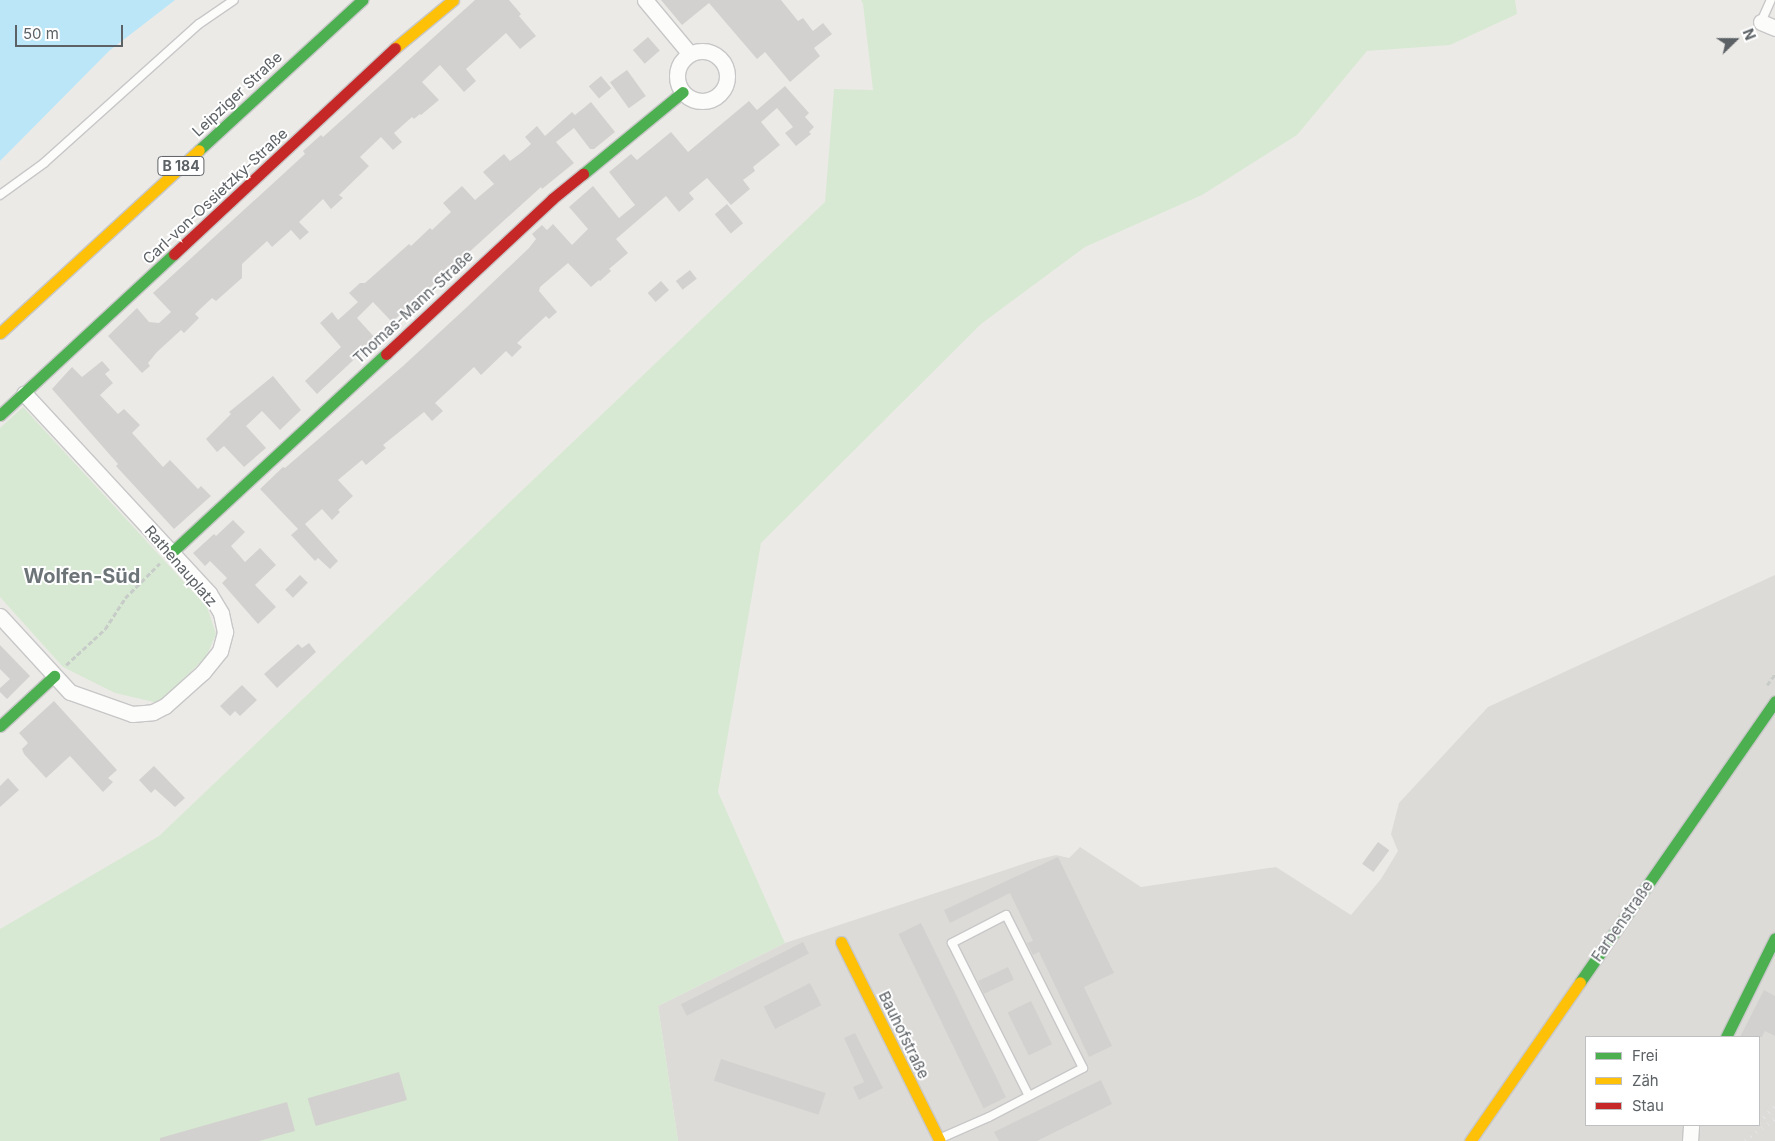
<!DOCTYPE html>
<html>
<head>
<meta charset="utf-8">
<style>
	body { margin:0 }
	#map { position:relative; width:1775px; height:1141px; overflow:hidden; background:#eceae7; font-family:Inter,sans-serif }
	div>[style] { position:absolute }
	.industrial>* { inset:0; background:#dddbd8 }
	.green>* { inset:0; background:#d7e9d2 }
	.water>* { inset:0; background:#bae6f8 }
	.building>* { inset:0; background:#d3d1cf; transform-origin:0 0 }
	.path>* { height:2.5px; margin-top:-1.25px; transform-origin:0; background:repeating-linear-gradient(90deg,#c7ccc9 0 5px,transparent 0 7.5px) }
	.roads { filter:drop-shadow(1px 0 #c8c7c8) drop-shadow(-1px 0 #c8c7c8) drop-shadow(0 1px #c8c7c8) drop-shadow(0 -1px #c8c7c8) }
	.lane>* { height:8px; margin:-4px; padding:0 4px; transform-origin:4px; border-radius:4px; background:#fcfcfb }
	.street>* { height:15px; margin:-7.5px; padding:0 7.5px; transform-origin:7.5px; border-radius:7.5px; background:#fcfcfb }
	.street>.ring { margin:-7.5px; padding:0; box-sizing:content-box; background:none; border:15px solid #fcfcfb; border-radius:50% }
	.fast>* { height:11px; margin:-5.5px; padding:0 5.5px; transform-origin:5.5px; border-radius:5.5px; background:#4caf50 }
	.slow>* { height:11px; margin:-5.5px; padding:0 5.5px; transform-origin:5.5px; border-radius:5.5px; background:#ffc107 }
	.jam>* { height:11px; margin:-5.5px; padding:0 5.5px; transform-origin:5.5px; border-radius:5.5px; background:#c62828 }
	.rail>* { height:4px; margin-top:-2px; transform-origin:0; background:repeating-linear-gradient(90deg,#e3e2e2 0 1px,transparent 0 7px) }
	span { translate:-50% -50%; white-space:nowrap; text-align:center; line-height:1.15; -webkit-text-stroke:4px #fff; paint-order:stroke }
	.shield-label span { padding:1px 4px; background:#fff; border:1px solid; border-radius:4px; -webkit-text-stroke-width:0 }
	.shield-label { font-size:14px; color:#5c6165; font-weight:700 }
	.street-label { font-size:15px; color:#5c6165 }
	.district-label { font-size:20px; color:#6d7478; font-weight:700 }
	.legend { position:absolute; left:1585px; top:1036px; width:175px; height:90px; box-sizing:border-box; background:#fff; border:1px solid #bec0c1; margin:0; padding:6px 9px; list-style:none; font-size:15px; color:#5c6165 }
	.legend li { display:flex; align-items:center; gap:10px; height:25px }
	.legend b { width:25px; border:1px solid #bec0c1 }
	.north { position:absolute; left:1710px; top:15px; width:50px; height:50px; -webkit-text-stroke:4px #fff; paint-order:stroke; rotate:68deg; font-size:14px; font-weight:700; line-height:20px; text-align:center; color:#5c6165 }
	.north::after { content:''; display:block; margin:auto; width:18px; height:22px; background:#5c6165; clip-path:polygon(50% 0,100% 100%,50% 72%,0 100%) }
	.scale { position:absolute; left:15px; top:25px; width:108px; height:22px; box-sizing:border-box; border:2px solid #5c6165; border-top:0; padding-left:6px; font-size:15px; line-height:18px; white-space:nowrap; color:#5c6165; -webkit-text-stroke:4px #fff; paint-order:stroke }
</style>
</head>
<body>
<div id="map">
	<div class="industrial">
		<i style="clip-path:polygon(evenodd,1775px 575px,1775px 1141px,678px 1141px,658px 1006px,785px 943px,1032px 861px,1056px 855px,1069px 858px,1080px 847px,1141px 887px,1276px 867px,1351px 915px,1381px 879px,1398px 851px,1391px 834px,1399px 803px,1488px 707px,1775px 575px,1586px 1037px,1759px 1037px,1759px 1125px,1586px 1125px,1586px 1037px)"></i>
	</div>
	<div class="green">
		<i style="clip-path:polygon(861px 0,1515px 0,1517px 14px,1450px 45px,1367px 51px,1297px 135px,1202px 195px,1085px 247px,981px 324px,761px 543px,718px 792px,785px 943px,658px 1006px,678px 1141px,0 1141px,0 929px,159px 836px,825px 202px,834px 89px,873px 90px,863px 4px)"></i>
		<i style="clip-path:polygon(23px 407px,207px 607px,216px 634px,206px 657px,158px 703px,115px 693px,63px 667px,0 597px,0 428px)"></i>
	</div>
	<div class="water">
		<i style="clip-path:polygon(0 0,175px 0,109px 51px,0 161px)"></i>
	</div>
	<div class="building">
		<i style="clip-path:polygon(475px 0,509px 0,521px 14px,519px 16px,536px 36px,520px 49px,506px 33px,466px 69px,476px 81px,464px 92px,440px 65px,422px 82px,439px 100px,421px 115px,420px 114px,414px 119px,412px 117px,394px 133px,402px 142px,393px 150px,381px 137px,360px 157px,369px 166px,339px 195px,343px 198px,331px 209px,323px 199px,299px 222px,309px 232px,300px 240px,291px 230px,272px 247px,267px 241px,242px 264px,242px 278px,216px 301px,212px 298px,195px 314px,199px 318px,184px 333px,181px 330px,157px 352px,148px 363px,150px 366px,142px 373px,108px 336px,137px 308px,149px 322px,159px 323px,171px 312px,153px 293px,305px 154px,303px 151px,321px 135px,323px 137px)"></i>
		<i style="clip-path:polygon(661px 0,781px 0,798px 21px,803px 18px,813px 31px,823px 23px,832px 34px,814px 48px,820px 56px,790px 82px,765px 52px,757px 59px,709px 3px,682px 25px)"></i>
		<i style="left:648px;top:37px;width:18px;height:20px;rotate:49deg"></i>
		<i style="left:627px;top:70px;width:32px;height:21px;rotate:54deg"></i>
		<i style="left:601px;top:76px;width:16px;height:16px;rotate:50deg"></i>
		<i style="clip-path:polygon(785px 86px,809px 113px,805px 117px,814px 127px,809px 132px,811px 134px,796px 146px,785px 133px,793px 127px,777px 108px,761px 122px,780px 145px,753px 167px,755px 171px,743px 180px,750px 189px,731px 205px,707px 178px,689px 193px,694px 199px,679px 212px,666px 196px,616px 239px,628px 253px,609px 269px,611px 271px,600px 281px,599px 280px,591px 287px,568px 263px,540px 287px,539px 291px,557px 312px,549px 319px,546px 316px,517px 343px,522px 347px,512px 357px,506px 351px,481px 375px,474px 367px,435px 403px,443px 411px,432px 421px,424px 412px,383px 445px,386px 448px,366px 465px,362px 460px,338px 480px,353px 496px,338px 510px,340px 512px,332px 520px,322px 509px,305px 524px,338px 561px,330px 569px,318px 558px,315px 561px,291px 535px,298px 529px,260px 489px,283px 467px,285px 468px,403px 366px,467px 307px,529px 248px,536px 239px,532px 234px,542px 225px,547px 230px,553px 224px,572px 245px,588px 229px,569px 207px,593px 186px,619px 218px,635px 205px,609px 172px,631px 154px,637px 160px,671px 132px,688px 152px,749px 101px,757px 110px)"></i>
		<i style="clip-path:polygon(591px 102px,615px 132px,594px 149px,590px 149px,574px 128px,556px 142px,574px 163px,542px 189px,541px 187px,392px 322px,373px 302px,357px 318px,376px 339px,317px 394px,305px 381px,341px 347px,320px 323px,332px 312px,338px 320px,358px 302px,349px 293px,360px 283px,365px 283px,409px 244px,411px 246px,430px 228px,432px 230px,451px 212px,443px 203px,462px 186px,475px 200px,494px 184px,483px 172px,504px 154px,510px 161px,522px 152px,531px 144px,525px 137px,537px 126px,545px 136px,572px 112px,575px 115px)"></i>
		<i style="left:727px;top:204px;width:25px;height:16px;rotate:50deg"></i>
		<i style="left:690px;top:270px;width:11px;height:18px;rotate:52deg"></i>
		<i style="left:661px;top:281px;width:12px;height:18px;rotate:48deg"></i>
		<i style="clip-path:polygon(102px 361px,110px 370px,105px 374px,113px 383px,100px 395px,118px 414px,124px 409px,140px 425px,132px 433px,163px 467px,170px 460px,198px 489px,201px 486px,211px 496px,174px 529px,116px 466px,118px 464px,52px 389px,72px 367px,82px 377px)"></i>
		<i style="clip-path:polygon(273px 376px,301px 410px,280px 430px,262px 411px,246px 426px,266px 448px,244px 467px,224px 446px,217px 452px,206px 439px,231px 414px,229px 412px)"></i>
		<i style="clip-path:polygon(233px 520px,245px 532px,231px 546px,245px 562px,260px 548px,276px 565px,255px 585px,276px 607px,258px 624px,222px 583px,227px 578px,210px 561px,205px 566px,193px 553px,214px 534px,216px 536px)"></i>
		<i style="left:300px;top:575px;width:11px;height:21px;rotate:45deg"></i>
		<i style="clip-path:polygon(309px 643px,316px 652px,277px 688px,264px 674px,298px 644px,302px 648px)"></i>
		<i style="clip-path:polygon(0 645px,30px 676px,7px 699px,0 692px,0 688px,10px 679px,0 669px)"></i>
		<i style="clip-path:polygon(242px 685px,257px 700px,240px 716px,235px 711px,230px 716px,220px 706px)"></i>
		<i style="clip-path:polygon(54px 701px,117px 770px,108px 778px,113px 782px,103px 792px,70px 756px,46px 778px,24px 754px,22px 749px,28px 743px,19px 733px)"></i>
		<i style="clip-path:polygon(154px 766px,185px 798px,175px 807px,155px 789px,151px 793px,139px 780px)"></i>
		<i style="clip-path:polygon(8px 778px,19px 790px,0 807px,0 786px)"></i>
		<i style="left:1378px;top:842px;width:14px;height:27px;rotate:36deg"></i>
		<i style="clip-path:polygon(1058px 857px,1114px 973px,1084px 987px,1112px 1046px,1089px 1057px,1039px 952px,1033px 955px,1027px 943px,1033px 941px,1010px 893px,950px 923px,944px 910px)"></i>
		<i style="left:921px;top:923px;width:194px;height:25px;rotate:64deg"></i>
		<i style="left:803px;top:942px;width:13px;height:137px;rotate:63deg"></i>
		<i style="left:1008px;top:967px;width:14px;height:33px;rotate:65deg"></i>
		<i style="left:810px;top:983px;width:25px;height:52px;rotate:63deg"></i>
		<i style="clip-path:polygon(1764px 990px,1775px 996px,1775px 1036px,1765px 1031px,1762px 1037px,1740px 1037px)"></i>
		<i style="left:1031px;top:1001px;width:48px;height:26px;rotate:64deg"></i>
		<i style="clip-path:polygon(855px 1033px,883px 1088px,859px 1100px,853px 1087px,864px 1082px,844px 1038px)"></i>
		<i style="left:721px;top:1059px;width:110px;height:23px;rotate:18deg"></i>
		<i style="left:399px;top:1072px;width:29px;height:95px;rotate:74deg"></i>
		<i style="clip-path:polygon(1101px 1080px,1112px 1104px,1037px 1141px,999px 1141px,994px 1132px)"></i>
		<i style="clip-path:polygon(287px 1102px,295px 1131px,259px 1141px,160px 1141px,160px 1138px)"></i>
	</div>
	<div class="path">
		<i style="left:66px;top:665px;width:53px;rotate:-42.7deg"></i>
		<i style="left:105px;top:629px;width:37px;rotate:-57deg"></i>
		<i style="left:125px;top:598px;width:49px;rotate:-45deg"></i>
		<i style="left:1767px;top:685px;width:14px;rotate:-54deg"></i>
	</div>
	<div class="roads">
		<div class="lane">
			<i style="left:1761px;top:22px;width:24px;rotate:-66deg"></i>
			<i style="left:0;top:195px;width:54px;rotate:-36deg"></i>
			<i style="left:44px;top:163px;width:208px;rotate:-41.9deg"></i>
			<i style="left:199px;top:24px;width:42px;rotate:-34.4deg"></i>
			<i style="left:941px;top:1138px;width:52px;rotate:-23.6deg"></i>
			<i style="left:989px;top:1117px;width:106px;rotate:-27.5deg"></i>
			<i style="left:1083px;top:1068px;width:171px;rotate:-116.7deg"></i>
			<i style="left:1006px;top:915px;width:61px;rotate:152.6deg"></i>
			<i style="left:952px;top:943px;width:171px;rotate:63.3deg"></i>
		</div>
		<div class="street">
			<i style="left:645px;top:0;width:70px;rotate:50.2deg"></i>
			<i style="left:1761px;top:22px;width:15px;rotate:23deg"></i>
			<i class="ring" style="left:677px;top:51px;width:35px;height:35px"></i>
			<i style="left:0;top:616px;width:103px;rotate:47.4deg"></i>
			<i style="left:70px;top:692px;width:66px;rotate:19.5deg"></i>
			<i style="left:132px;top:714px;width:21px;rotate:-5deg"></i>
			<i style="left:153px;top:712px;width:13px;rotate:-27deg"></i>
			<i style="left:165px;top:706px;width:51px;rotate:-41.8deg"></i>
			<i style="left:203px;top:672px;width:27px;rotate:-51deg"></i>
			<i style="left:220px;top:651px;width:20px;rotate:-75deg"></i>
			<i style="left:225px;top:632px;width:19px;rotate:-102deg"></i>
			<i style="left:221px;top:613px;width:23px;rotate:-121deg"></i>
			<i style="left:209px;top:593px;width:272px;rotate:-132.8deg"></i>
			<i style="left:1690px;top:1141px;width:16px;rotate:-86deg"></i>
		</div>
		<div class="fast">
			<i style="left:199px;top:150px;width:222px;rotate:-42.6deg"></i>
			<i style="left:583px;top:174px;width:129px;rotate:-39.4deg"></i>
			<i style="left:0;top:415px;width:237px;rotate:-42.8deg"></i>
			<i style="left:172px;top:552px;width:292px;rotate:-42.8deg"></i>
			<i style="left:0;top:726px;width:74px;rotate:-42.8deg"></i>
			<i style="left:1580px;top:982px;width:342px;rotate:-55.2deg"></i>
			<i style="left:1726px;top:1037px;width:110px;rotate:-63.7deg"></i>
		</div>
		<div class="slow">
			<i style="left:395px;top:48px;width:75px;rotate:-39.6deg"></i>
			<i style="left:0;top:333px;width:270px;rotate:-42.6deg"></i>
			<i style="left:841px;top:942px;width:222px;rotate:63.6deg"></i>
			<i style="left:1470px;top:1141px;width:193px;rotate:-55.3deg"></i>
		</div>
		<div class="jam">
			<i style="left:174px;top:254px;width:302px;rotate:-43deg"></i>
			<i style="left:386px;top:354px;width:227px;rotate:-43deg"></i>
			<i style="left:552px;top:199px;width:40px;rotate:-39deg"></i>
		</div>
	</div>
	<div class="rail">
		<i style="left:1759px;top:1123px;width:23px;rotate:-47deg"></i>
		<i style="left:1745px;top:1141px;width:38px;rotate:-37deg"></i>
	</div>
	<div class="shield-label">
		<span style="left:181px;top:166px">B 184</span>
	</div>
	<div class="street-label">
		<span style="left:237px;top:94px;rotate:-43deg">Leipziger Straße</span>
		<span style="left:215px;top:196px;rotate:-43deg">Carl-von-Ossietzky-Straße</span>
		<span style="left:413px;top:307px;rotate:-43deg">Thomas-Mann-Straße</span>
		<span style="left:181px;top:566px;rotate:49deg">Rathenauplatz</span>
		<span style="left:1622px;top:921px;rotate:-55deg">Farbenstraße</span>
		<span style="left:904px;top:1035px;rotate:64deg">Bauhofstraße</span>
	</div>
	<div class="district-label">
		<span style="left:82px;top:576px">Wolfen-Süd</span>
	</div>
	<ul class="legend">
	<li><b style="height:6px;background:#4caf50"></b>Frei</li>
	<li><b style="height:6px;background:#ffc107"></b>Zäh</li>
	<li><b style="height:6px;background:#c62828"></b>Stau</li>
	</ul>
	<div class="north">N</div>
	<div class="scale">50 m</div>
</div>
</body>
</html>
